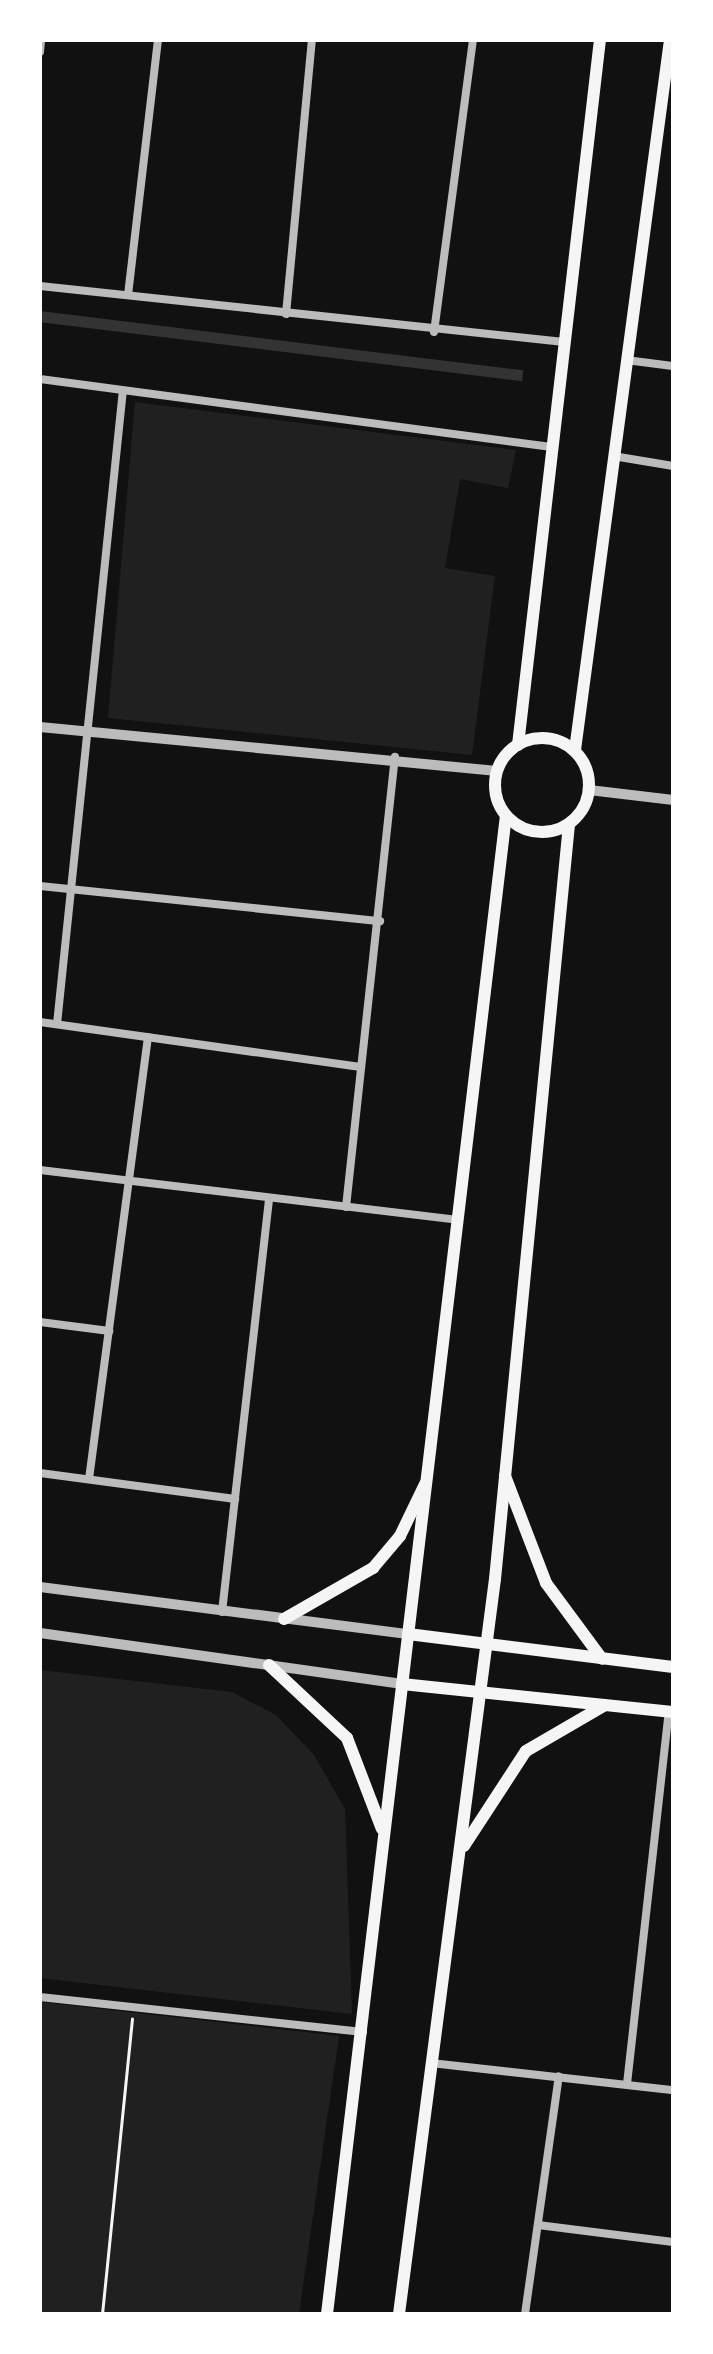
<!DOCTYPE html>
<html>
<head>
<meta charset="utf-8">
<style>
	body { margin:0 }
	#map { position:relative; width:713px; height:2354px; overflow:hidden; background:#111; font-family:"DM Sans",sans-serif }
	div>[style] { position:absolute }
	.green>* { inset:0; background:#202020 }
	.water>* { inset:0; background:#333; transform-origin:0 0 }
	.path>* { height:3px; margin:-1.5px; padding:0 1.5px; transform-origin:1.5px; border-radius:1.5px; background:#f5f5f5 }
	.minor>* { height:8px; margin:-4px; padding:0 4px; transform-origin:4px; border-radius:4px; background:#bcbcbc }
	.tertiary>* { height:10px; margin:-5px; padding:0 5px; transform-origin:5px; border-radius:5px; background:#bcbcbc }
	.secondary>* { height:12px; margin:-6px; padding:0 6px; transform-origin:6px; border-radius:6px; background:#f5f5f5 }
	.secondary>.ring { margin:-6px; padding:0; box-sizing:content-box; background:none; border:12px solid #f5f5f5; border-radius:50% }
	span { translate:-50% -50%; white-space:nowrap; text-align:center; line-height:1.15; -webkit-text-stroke:6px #fff; paint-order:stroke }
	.frame { position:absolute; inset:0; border:42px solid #fff; pointer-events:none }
</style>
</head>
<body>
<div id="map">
	<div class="green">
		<i style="clip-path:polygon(135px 402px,516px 450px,508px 488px,460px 479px,445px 568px,495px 576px,472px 755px,108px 718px)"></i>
		<i style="clip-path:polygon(40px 1670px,232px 1692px,276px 1715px,314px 1755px,345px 1809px,352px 2014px,40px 1978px)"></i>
		<i style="clip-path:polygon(40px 2002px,339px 2036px,299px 2314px,40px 2314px)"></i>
	</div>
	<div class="water">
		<i style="left:40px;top:311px;width:487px;height:11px;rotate:7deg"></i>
	</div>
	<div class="path">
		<i style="left:102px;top:2314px;width:297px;rotate:-84.2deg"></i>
	</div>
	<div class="minor">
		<i style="left:40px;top:52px;width:12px;rotate:-85deg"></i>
		<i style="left:40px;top:286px;width:527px;rotate:6.1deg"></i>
		<i style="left:128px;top:295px;width:257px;rotate:-83.3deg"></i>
		<i style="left:286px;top:314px;width:275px;rotate:-84.6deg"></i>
		<i style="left:434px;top:332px;width:295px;rotate:-82.4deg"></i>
		<i style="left:626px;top:360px;width:47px;rotate:7.3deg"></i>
		<i style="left:40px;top:379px;width:516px;rotate:7.57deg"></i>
		<i style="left:613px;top:456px;width:61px;rotate:9.5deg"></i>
		<i style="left:40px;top:886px;width:342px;rotate:5.9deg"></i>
		<i style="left:40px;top:1022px;width:322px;rotate:8deg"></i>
		<i style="left:57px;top:1024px;width:637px;rotate:-84.06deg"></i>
		<i style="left:40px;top:1170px;width:421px;rotate:6.8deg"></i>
		<i style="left:346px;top:1207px;width:453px;rotate:-83.8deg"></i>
		<i style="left:40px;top:1322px;width:70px;rotate:7.4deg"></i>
		<i style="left:40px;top:1473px;width:197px;rotate:7.6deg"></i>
		<i style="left:89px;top:1479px;width:446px;rotate:-82.4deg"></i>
		<i style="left:222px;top:1612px;width:416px;rotate:-83.5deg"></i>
		<i style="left:40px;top:1997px;width:325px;rotate:6.2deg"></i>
		<i style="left:431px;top:2063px;width:244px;rotate:6.4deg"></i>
		<i style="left:627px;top:2084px;width:375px;rotate:-83.6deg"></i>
		<i style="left:538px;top:2225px;width:136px;rotate:7.2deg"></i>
		<i style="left:525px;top:2314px;width:240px;rotate:-81.9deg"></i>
	</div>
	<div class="tertiary">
		<i style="left:40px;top:727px;width:459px;rotate:5.5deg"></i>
		<i style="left:589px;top:790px;width:85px;rotate:6.8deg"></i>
		<i style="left:40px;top:1587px;width:371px;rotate:7.3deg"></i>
		<i style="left:40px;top:1633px;width:366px;rotate:8deg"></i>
	</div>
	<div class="secondary">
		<i class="ring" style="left:495px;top:738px;width:82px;height:82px"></i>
		<i style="left:518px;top:745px;width:710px;rotate:-83.37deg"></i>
		<i style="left:575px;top:750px;width:716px;rotate:-82.38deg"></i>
		<i style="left:505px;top:1476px;width:115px;rotate:69deg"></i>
		<i style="left:546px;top:1583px;width:94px;rotate:53.6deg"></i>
		<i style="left:284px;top:1619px;width:103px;rotate:-29.8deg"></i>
		<i style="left:373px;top:1568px;width:42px;rotate:-49.8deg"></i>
		<i style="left:400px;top:1536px;width:58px;rotate:-64.3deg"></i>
		<i style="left:408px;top:1634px;width:267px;rotate:7.1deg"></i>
		<i style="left:269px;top:1665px;width:107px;rotate:43.1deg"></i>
		<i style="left:347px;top:1738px;width:97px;rotate:69deg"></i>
		<i style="left:402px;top:1684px;width:272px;rotate:5.9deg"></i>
		<i style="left:464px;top:1846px;width:113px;rotate:-56.9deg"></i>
		<i style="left:526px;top:1751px;width:91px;rotate:-30.2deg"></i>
		<i style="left:327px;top:2314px;width:1509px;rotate:-83.19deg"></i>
		<i style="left:399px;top:2314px;width:741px;rotate:-82.56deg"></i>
		<i style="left:495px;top:1579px;width:759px;rotate:-84.4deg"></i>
	</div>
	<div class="frame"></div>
</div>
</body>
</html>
